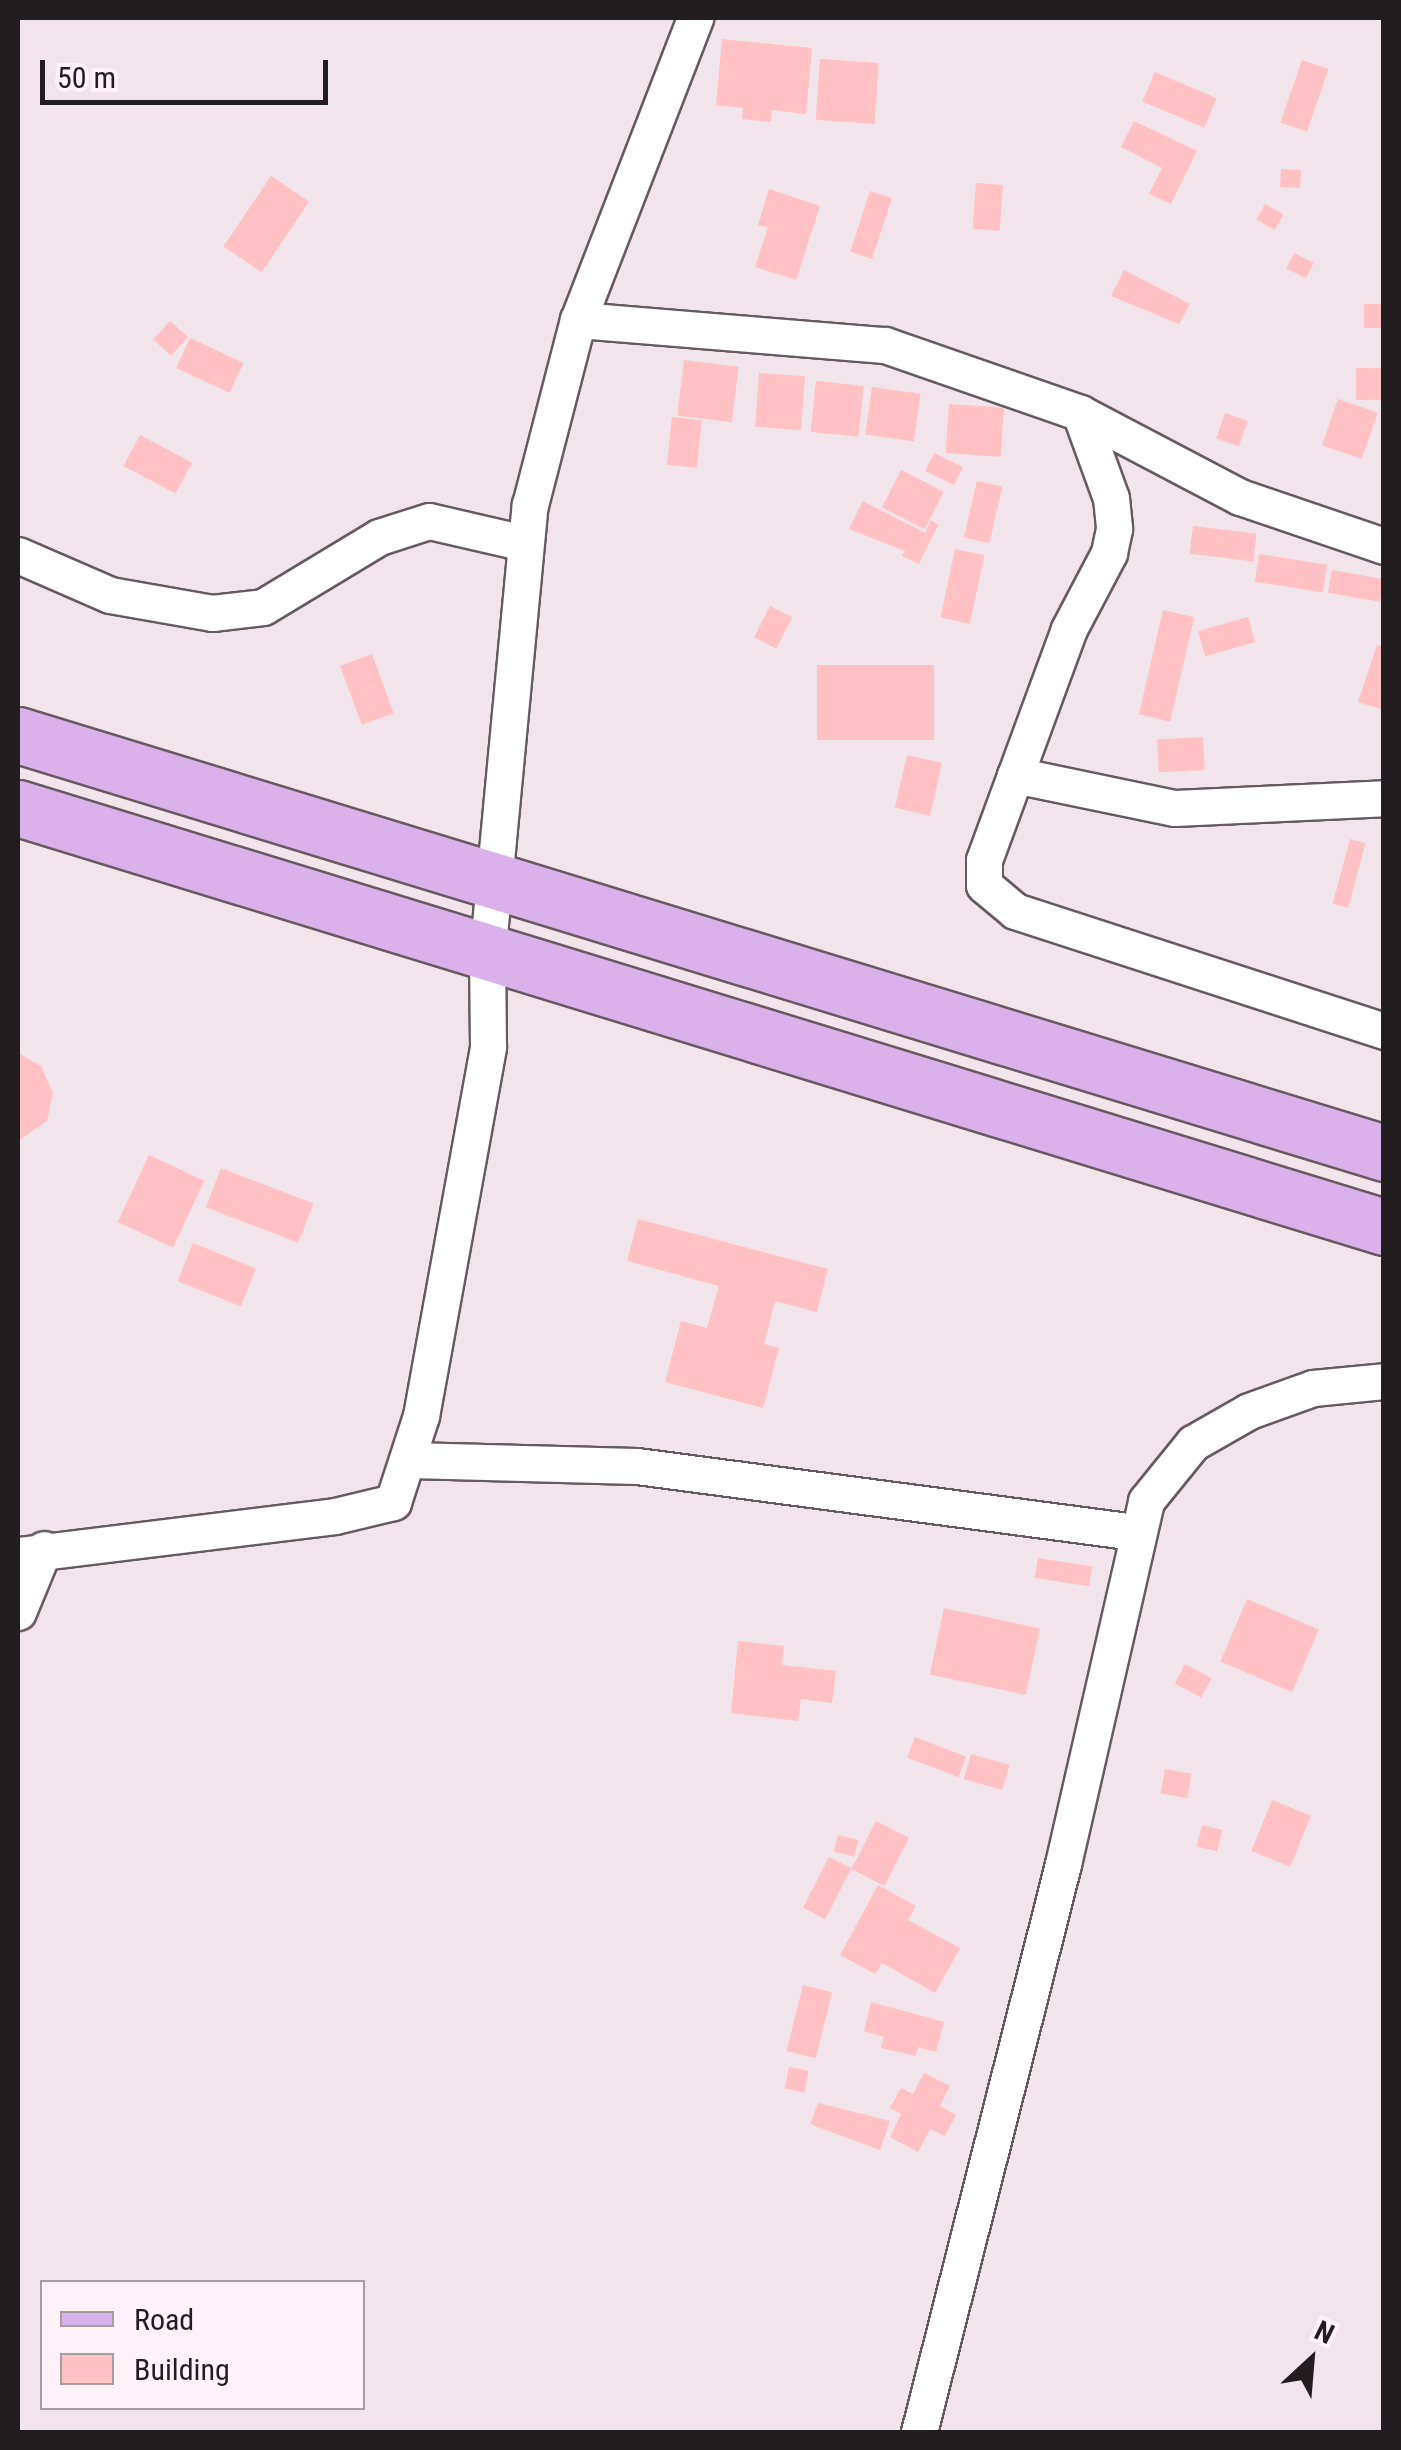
<!DOCTYPE html>
<html>
<head>
<meta charset="utf-8">
<style>
	body { margin:0 }
	#map { position:relative; width:1401px; height:2450px; overflow:hidden; background:#f1e4ea; font-family:"Roboto Condensed",sans-serif }
	div>[style] { position:absolute }
	.building>* { inset:0; background:#ffc1c3; transform-origin:0 0 }
	.roads { filter:drop-shadow(2px 0 #665a60) drop-shadow(-2px 0 #665a60) drop-shadow(0 2px #665a60) drop-shadow(0 -2px #665a60) }
	.minor>* { height:35px; margin:-17.5px; padding:0 17.5px; transform-origin:17.5px; border-radius:17.5px; background:#fff }
	.primary>* { height:55px; margin:-27.5px; padding:0 27.5px; transform-origin:27.5px; border-radius:27.5px; background:#dab1ea }
	span { translate:-50% -50%; white-space:nowrap; text-align:center; line-height:1.15; -webkit-text-stroke:10px #fef1f7; paint-order:stroke }
	.frame { position:absolute; inset:0; border:20px solid #221e20; pointer-events:none }
	.legend { position:absolute; left:40px; top:2280px; width:325px; height:130px; box-sizing:border-box; background:#fef1f7; border:2px solid #a69da1; margin:0; padding:12px 18px; list-style:none; font-size:30px; color:#221e20 }
	.legend li { display:flex; align-items:center; gap:20px; height:50px }
	.legend b { width:50px; border:2px solid #a69da1 }
	.north { position:absolute; left:1261px; top:2310px; width:100px; height:100px; -webkit-text-stroke:8px #fef1f7; paint-order:stroke; rotate:26deg; font-size:28px; font-weight:700; line-height:40px; text-align:center; color:#221e20 }
	.north::after { content:''; display:block; margin:auto; width:35px; height:45px; background:#221e20; clip-path:polygon(50% 0,100% 100%,50% 72%,0 100%) }
	.scale { position:absolute; left:40px; top:60px; width:288px; height:45px; box-sizing:border-box; border:5px solid #221e20; border-top:0; padding-left:12px; font-size:30px; line-height:35px; white-space:nowrap; color:#221e20; -webkit-text-stroke:8px #fef1f7; paint-order:stroke }
</style>
</head>
<body>
<div id="map">
	<div class="building">
		<i style="clip-path:polygon(722px 39px,812px 48px,806px 114px,772px 110px,771px 122px,742px 119px,743px 108px,716px 105px)"></i>
		<i style="left:820px;top:59px;width:59px;height:61px;rotate:4deg"></i>
		<i style="left:1302px;top:60px;width:28px;height:66px;rotate:19deg"></i>
		<i style="left:1155px;top:72px;width:67px;height:32px;rotate:23deg"></i>
		<i style="clip-path:polygon(1134px 121px,1197px 151px,1171px 204px,1149px 194px,1162px 168px,1121px 147px)"></i>
		<i style="left:1281px;top:169px;width:20px;height:18px;rotate:3deg"></i>
		<i style="left:271px;top:176px;width:46px;height:85px;rotate:34deg"></i>
		<i style="left:976px;top:183px;width:27px;height:46px;rotate:4deg"></i>
		<i style="clip-path:polygon(769px 189px,820px 206px,796px 280px,755px 267px,768px 227px,758px 225px)"></i>
		<i style="left:870px;top:191px;width:23px;height:64px;rotate:18deg"></i>
		<i style="left:1265px;top:204px;width:21px;height:18px;rotate:29deg"></i>
		<i style="left:1294px;top:253px;width:22px;height:17px;rotate:27deg"></i>
		<i style="clip-path:polygon(1124px 270px,1190px 304px,1179px 324px,1111px 296px)"></i>
		<i style="left:1384px;top:304px;width:24px;height:20px;rotate:90deg"></i>
		<i style="left:170px;top:321px;width:24px;height:25px;rotate:42deg"></i>
		<i style="left:190px;top:338px;width:59px;height:33px;rotate:25deg"></i>
		<i style="left:684px;top:360px;width:55px;height:56px;rotate:7deg"></i>
		<i style="left:1356px;top:368px;width:28px;height:32px"></i>
		<i style="left:759px;top:373px;width:46px;height:54px;rotate:4deg"></i>
		<i style="left:816px;top:381px;width:48px;height:51px;rotate:6deg"></i>
		<i style="left:872px;top:387px;width:49px;height:48px;rotate:8deg"></i>
		<i style="left:1338px;top:399px;width:42px;height:49px;rotate:19deg"></i>
		<i style="left:949px;top:404px;width:55px;height:49px;rotate:4deg"></i>
		<i style="left:1225px;top:413px;width:24px;height:27px;rotate:19deg"></i>
		<i style="left:672px;top:417px;width:30px;height:48px;rotate:6deg"></i>
		<i style="left:140px;top:435px;width:59px;height:35px;rotate:28deg"></i>
		<i style="left:934px;top:453px;width:32px;height:20px;rotate:26deg"></i>
		<i style="left:901px;top:470px;width:48px;height:42px;rotate:27deg"></i>
		<i style="left:977px;top:481px;width:26px;height:58px;rotate:13deg"></i>
		<i style="clip-path:polygon(863px 501px,925px 533px,931px 520px,938px 525px,919px 564px,902px 556px,905px 551px,849px 529px)"></i>
		<i style="left:1193px;top:526px;width:64px;height:28px;rotate:7deg"></i>
		<i style="left:955px;top:549px;width:30px;height:70px;rotate:12deg"></i>
		<i style="left:1259px;top:554px;width:69px;height:28px;rotate:9deg"></i>
		<i style="left:1332px;top:570px;width:53px;height:23px;rotate:10deg"></i>
		<i style="left:770px;top:606px;width:25px;height:35px;rotate:27deg"></i>
		<i style="left:1163px;top:610px;width:32px;height:107px;rotate:13deg"></i>
		<i style="left:1248px;top:617px;width:26px;height:52px;rotate:74deg"></i>
		<i style="clip-path:polygon(1377px 645px,1384px 647px,1384px 710px,1358px 702px)"></i>
		<i style="left:372px;top:654px;width:63px;height:34px;rotate:70deg"></i>
		<i style="left:817px;top:665px;width:117px;height:75px"></i>
		<i style="left:1203px;top:737px;width:33px;height:46px;rotate:87deg"></i>
		<i style="left:907px;top:755px;width:36px;height:54px;rotate:13deg"></i>
		<i style="left:1350px;top:839px;width:16px;height:67px;rotate:15deg"></i>
		<i style="clip-path:polygon(18px 1053px,41px 1066px,53px 1093px,47px 1121px,18px 1141px)"></i>
		<i style="left:149px;top:1155px;width:61px;height:74px;rotate:25deg"></i>
		<i style="left:221px;top:1168px;width:99px;height:42px;rotate:21deg"></i>
		<i style="clip-path:polygon(638px 1219px,828px 1269px,817px 1312px,775px 1301px,764px 1344px,779px 1348px,763px 1408px,665px 1382px,681px 1321px,707px 1328px,719px 1286px,627px 1261px)"></i>
		<i style="left:193px;top:1243px;width:68px;height:41px;rotate:22deg"></i>
		<i style="left:1038px;top:1558px;width:55px;height:20px;rotate:9deg"></i>
		<i style="left:1247px;top:1599px;width:78px;height:68px;rotate:23deg"></i>
		<i style="left:944px;top:1608px;width:98px;height:68px;rotate:12deg"></i>
		<i style="clip-path:polygon(738px 1641px,784px 1646px,782px 1665px,836px 1671px,832px 1703px,801px 1699px,798px 1721px,731px 1713px)"></i>
		<i style="left:1185px;top:1664px;width:30px;height:22px;rotate:28deg"></i>
		<i style="left:915px;top:1737px;width:55px;height:22px;rotate:21deg"></i>
		<i style="left:971px;top:1754px;width:40px;height:26px;rotate:16deg"></i>
		<i style="left:1165px;top:1769px;width:27px;height:25px;rotate:10deg"></i>
		<i style="left:1272px;top:1800px;width:42px;height:55px;rotate:22deg"></i>
		<i style="left:876px;top:1821px;width:37px;height:54px;rotate:27deg"></i>
		<i style="left:1202px;top:1825px;width:21px;height:22px;rotate:14deg"></i>
		<i style="left:838px;top:1835px;width:21px;height:17px;rotate:14deg"></i>
		<i style="left:829px;top:1857px;width:25px;height:57px;rotate:27deg"></i>
		<i style="clip-path:polygon(878px 1885px,916px 1906px,908px 1920px,960px 1948px,935px 1993px,882px 1963px,875px 1974px,840px 1955px)"></i>
		<i style="left:803px;top:1985px;width:30px;height:68px;rotate:14deg"></i>
		<i style="clip-path:polygon(871px 2002px,944px 2022px,936px 2052px,918px 2047px,916px 2056px,881px 2048px,884px 2037px,864px 2031px)"></i>
		<i style="left:789px;top:2067px;width:20px;height:22px;rotate:11deg"></i>
		<i style="clip-path:polygon(924px 2073px,950px 2086px,940px 2106px,956px 2115px,945px 2136px,930px 2129px,918px 2152px,890px 2137px,901px 2114px,890px 2108px,901px 2088px,913px 2094px)"></i>
		<i style="clip-path:polygon(818px 2103px,890px 2121px,880px 2150px,810px 2124px)"></i>
	</div>
	<div class="roads">
		<div class="minor">
			<i style="left:578px;top:320px;width:308px;rotate:4.7deg"></i>
			<i style="left:885px;top:345px;width:207px;rotate:19.2deg"></i>
			<i style="left:1080px;top:413px;width:181px;rotate:27.7deg"></i>
			<i style="left:1240px;top:497px;width:152px;rotate:18.8deg"></i>
			<i style="left:1080px;top:413px;width:90px;rotate:70deg"></i>
			<i style="left:1111px;top:498px;width:31px;rotate:84deg"></i>
			<i style="left:1114px;top:529px;width:25px;rotate:102deg"></i>
			<i style="left:1109px;top:553px;width:86px;rotate:117.8deg"></i>
			<i style="left:1069px;top:629px;width:246px;rotate:110.2deg"></i>
			<i style="left:984px;top:860px;width:25px;rotate:90deg"></i>
			<i style="left:984px;top:885px;width:40px;rotate:40deg"></i>
			<i style="left:1015px;top:911px;width:388px;rotate:18deg"></i>
			<i style="left:18px;top:555px;width:100px;rotate:23.5deg"></i>
			<i style="left:110px;top:595px;width:104px;rotate:10deg"></i>
			<i style="left:212px;top:613px;width:51px;rotate:-6.7deg"></i>
			<i style="left:263px;top:607px;width:135px;rotate:-31.1deg"></i>
			<i style="left:379px;top:537px;width:52px;rotate:-17.7deg"></i>
			<i style="left:429px;top:521px;width:98px;rotate:13deg"></i>
			<i style="left:1015px;top:775px;width:163px;rotate:11.7deg"></i>
			<i style="left:1175px;top:808px;width:209px;rotate:-2.7deg"></i>
			<i style="left:409px;top:1460px;width:228px;rotate:1.5deg"></i>
			<i style="left:637px;top:1466px;width:502px;rotate:7.55deg"></i>
			<i style="left:18px;top:1555px;width:319px;rotate:-7deg"></i>
			<i style="left:335px;top:1516px;width:60px;rotate:-13.6deg"></i>
			<i style="left:393px;top:1502px;width:90px;rotate:-72deg"></i>
			<i style="left:421px;top:1416px;width:376px;rotate:-79.7deg"></i>
			<i style="left:488px;top:1046px;width:90px;rotate:-90.6deg"></i>
			<i style="left:487px;top:956px;width:453px;rotate:-84.6deg"></i>
			<i style="left:530px;top:505px;width:191px;rotate:-75.5deg"></i>
			<i style="left:578px;top:320px;width:324px;rotate:-68.8deg"></i>
			<i style="left:18px;top:1612px;width:68px;rotate:-67.6deg"></i>
			<i style="left:919px;top:2432px;width:586px;rotate:-75.77deg"></i>
			<i style="left:1063px;top:1864px;width:372px;rotate:-77.1deg"></i>
			<i style="left:1146px;top:1501px;width:75px;rotate:-51deg"></i>
			<i style="left:1193px;top:1443px;width:64px;rotate:-29.7deg"></i>
			<i style="left:1249px;top:1411px;width:68px;rotate:-19.8deg"></i>
			<i style="left:1313px;top:1388px;width:71px;rotate:-5.6deg"></i>
		</div>
		<div class="primary">
			<i style="left:18px;top:735px;width:1429px;rotate:17.01deg"></i>
			<i style="left:18px;top:808px;width:1429px;rotate:17.05deg"></i>
		</div>
	</div>
	<div class="frame"></div>
	<ul class="legend">
	<li><b style="height:12px;background:#dab1ea"></b>Road</li>
	<li><b style="height:28px;background:#ffc1c3"></b>Building</li>
	</ul>
	<div class="north">N</div>
	<div class="scale">50 m</div>
</div>
</body>
</html>
